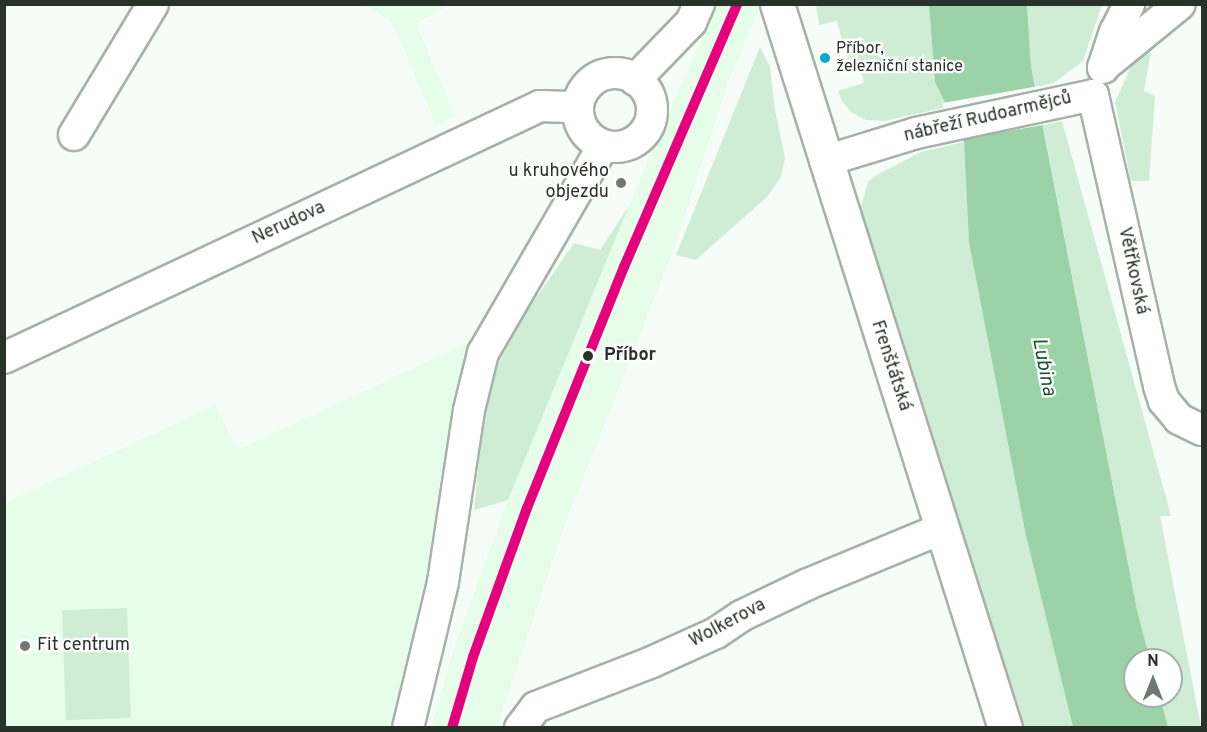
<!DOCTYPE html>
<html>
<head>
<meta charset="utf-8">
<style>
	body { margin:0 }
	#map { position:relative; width:1207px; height:732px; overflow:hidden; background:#f6fcf7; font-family:Overpass,sans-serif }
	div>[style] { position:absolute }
	.built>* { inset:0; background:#e6fdea }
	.green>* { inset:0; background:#cfedd4; transform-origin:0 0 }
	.water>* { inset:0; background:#9bd2a7 }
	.pier>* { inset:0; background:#f6fcf7; transform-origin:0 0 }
	.roads { filter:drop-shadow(2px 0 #a7b0a9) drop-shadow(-2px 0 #a7b0a9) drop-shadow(0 2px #a7b0a9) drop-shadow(0 -2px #a7b0a9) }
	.minor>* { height:30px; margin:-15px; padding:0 15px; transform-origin:15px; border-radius:15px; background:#fefffe }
	.minor>.ring { margin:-15px; padding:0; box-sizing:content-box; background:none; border:30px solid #fefffe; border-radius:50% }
	.secondary>* { height:33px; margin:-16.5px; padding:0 16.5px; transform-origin:16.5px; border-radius:16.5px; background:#fefffe }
	.rail-1>* { height:10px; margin:-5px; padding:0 5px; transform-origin:5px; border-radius:5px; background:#e5007d }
	.dots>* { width:16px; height:16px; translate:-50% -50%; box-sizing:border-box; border:3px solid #fff; border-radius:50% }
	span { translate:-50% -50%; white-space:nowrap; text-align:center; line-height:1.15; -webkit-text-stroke:4.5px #fff; paint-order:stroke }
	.bus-label { font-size:16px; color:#273229 }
	.left { translate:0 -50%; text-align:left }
	.street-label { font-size:18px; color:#273229 }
	.poi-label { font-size:18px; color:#273229 }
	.right { translate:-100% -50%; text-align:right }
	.stop-label { font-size:18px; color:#273229; font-weight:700 }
	.water-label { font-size:20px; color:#1d532c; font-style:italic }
	.frame { position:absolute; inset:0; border:6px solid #273229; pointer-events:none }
	.north { position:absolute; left:1123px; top:648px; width:60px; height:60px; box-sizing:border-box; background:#fff; border:2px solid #a9ada9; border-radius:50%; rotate:0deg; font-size:16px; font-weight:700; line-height:24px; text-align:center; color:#273229 }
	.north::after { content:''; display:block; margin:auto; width:21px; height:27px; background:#6f7971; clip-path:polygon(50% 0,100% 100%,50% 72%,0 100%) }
</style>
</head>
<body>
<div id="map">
	<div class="built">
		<i style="clip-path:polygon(364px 5px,439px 5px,443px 9px,416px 23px,455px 116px,434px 127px,433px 117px,397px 34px,388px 19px)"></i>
		<i style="clip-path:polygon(716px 5px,761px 5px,729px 79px,673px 252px,566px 521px,497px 727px,431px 728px,453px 651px,508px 500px,605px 260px)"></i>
		<i style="clip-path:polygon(470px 342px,456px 398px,435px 575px,399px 727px,5px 728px,5px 503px,216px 405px,238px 450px)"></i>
	</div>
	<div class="green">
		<i style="clip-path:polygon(816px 5px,929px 5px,935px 82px,947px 107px,884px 121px,866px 120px,851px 112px,842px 101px,838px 91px,864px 83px,858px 58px,847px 60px,837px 21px,819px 25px)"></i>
		<i style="clip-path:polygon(1027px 5px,1102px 5px,1083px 61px,1054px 83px,1036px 87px,1031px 66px)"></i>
		<i style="clip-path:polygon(760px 47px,770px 67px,775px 110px,785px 158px,781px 177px,768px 196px,696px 260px,676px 255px)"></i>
		<i style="clip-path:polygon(1139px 49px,1151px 52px,1144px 91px,1155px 96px,1149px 181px,1131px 181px,1115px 102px)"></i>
		<i style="clip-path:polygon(1062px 121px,1171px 516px,1160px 516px,1201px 727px,1168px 727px,1160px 696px,1171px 696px,1171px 660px,1150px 660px,1137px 610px,1043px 125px)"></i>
		<i style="clip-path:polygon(964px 142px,969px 243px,1026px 536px,1073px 727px,1021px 727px,963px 532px,925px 426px,861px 225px,860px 210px,868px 182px,875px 176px,921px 152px)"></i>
		<i style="clip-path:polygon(629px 206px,508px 500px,474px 510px,483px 420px,498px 364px,529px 308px,574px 243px,600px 250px)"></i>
		<i style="left:127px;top:608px;width:110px;height:65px;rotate:88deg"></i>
	</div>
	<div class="water">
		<i style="clip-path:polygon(929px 5px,1027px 5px,1031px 66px,1137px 610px,1150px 660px,1135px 660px,1135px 696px,1160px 696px,1168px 727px,1073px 727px,1026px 536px,969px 243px,964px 142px,935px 82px)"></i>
	</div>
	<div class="pier">
		<i style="left:1039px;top:86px;width:39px;height:98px;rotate:80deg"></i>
	</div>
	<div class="roads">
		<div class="minor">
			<i style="left:1103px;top:67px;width:99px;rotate:-39.3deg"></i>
			<i style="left:1103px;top:68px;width:38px;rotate:-72deg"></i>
			<i style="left:1115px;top:32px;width:31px;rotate:-63deg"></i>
			<i class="ring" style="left:578px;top:73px;width:44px;height:44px"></i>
			<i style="left:635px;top:80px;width:81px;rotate:-46deg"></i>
			<i style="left:691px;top:22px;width:20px;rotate:-66deg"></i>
			<i style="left:1093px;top:95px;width:298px;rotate:77.2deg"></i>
			<i style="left:1159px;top:386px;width:16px;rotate:72deg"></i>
			<i style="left:1164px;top:401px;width:23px;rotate:50deg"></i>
			<i style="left:1179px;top:419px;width:25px;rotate:26deg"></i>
			<i style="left:74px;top:135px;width:153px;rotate:-58.9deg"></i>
			<i style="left:825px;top:161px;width:95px;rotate:-17.1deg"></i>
			<i style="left:916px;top:133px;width:181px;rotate:-12.1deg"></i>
			<i style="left:4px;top:358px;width:592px;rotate:-25.18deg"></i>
			<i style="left:540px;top:106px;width:37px;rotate:2deg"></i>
			<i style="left:408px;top:728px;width:150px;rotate:-76.5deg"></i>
			<i style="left:443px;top:582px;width:174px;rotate:-81.4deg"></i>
			<i style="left:469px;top:410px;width:59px;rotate:-76.2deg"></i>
			<i style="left:483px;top:353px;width:239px;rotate:-59.9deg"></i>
			<i style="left:520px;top:728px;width:26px;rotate:-53deg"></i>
			<i style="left:536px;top:707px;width:124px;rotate:-21.2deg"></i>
			<i style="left:652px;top:662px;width:70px;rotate:-24.4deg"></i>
			<i style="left:716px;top:633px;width:30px;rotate:-34deg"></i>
			<i style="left:741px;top:616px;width:74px;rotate:-25.5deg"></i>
			<i style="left:808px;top:584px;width:146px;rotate:-22.5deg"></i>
		</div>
		<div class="secondary">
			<i style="left:777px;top:4px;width:759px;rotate:72.52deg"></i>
		</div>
	</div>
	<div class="rail-1">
		<i style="left:452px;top:728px;width:74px;rotate:-73.5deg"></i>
		<i style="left:473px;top:657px;width:158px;rotate:-70.1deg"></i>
		<i style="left:527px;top:508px;width:260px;rotate:-68.1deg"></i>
		<i style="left:624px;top:267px;width:286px;rotate:-66.7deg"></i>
	</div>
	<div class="dots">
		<i style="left:825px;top:58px;background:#00a9ce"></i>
		<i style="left:621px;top:183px;background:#6f7971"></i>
		<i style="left:588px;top:356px;background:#273229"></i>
		<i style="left:25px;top:646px;background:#6f7971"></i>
	</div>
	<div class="bus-label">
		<span class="left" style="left:836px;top:58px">Příbor,<br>železniční stanice</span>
	</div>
	<div class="street-label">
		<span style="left:988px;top:118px;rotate:-13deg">nábřeží Rudoarmějců</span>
		<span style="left:289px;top:224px;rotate:-25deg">Nerudova</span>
		<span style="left:1132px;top:271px;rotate:78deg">Větřkovská</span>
		<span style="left:890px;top:366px;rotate:72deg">Frenštátská</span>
		<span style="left:728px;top:624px;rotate:-28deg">Wolkerova</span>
	</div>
	<div class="poi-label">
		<span class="right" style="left:609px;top:183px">u kruhového<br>objezdu</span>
		<span class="left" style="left:37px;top:646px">Fit centrum</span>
	</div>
	<div class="stop-label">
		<span class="left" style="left:604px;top:356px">Příbor</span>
	</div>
	<div class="water-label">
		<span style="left:1043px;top:367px;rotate:79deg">Lubina</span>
	</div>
	<div class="frame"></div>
	<div class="north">N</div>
</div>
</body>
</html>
